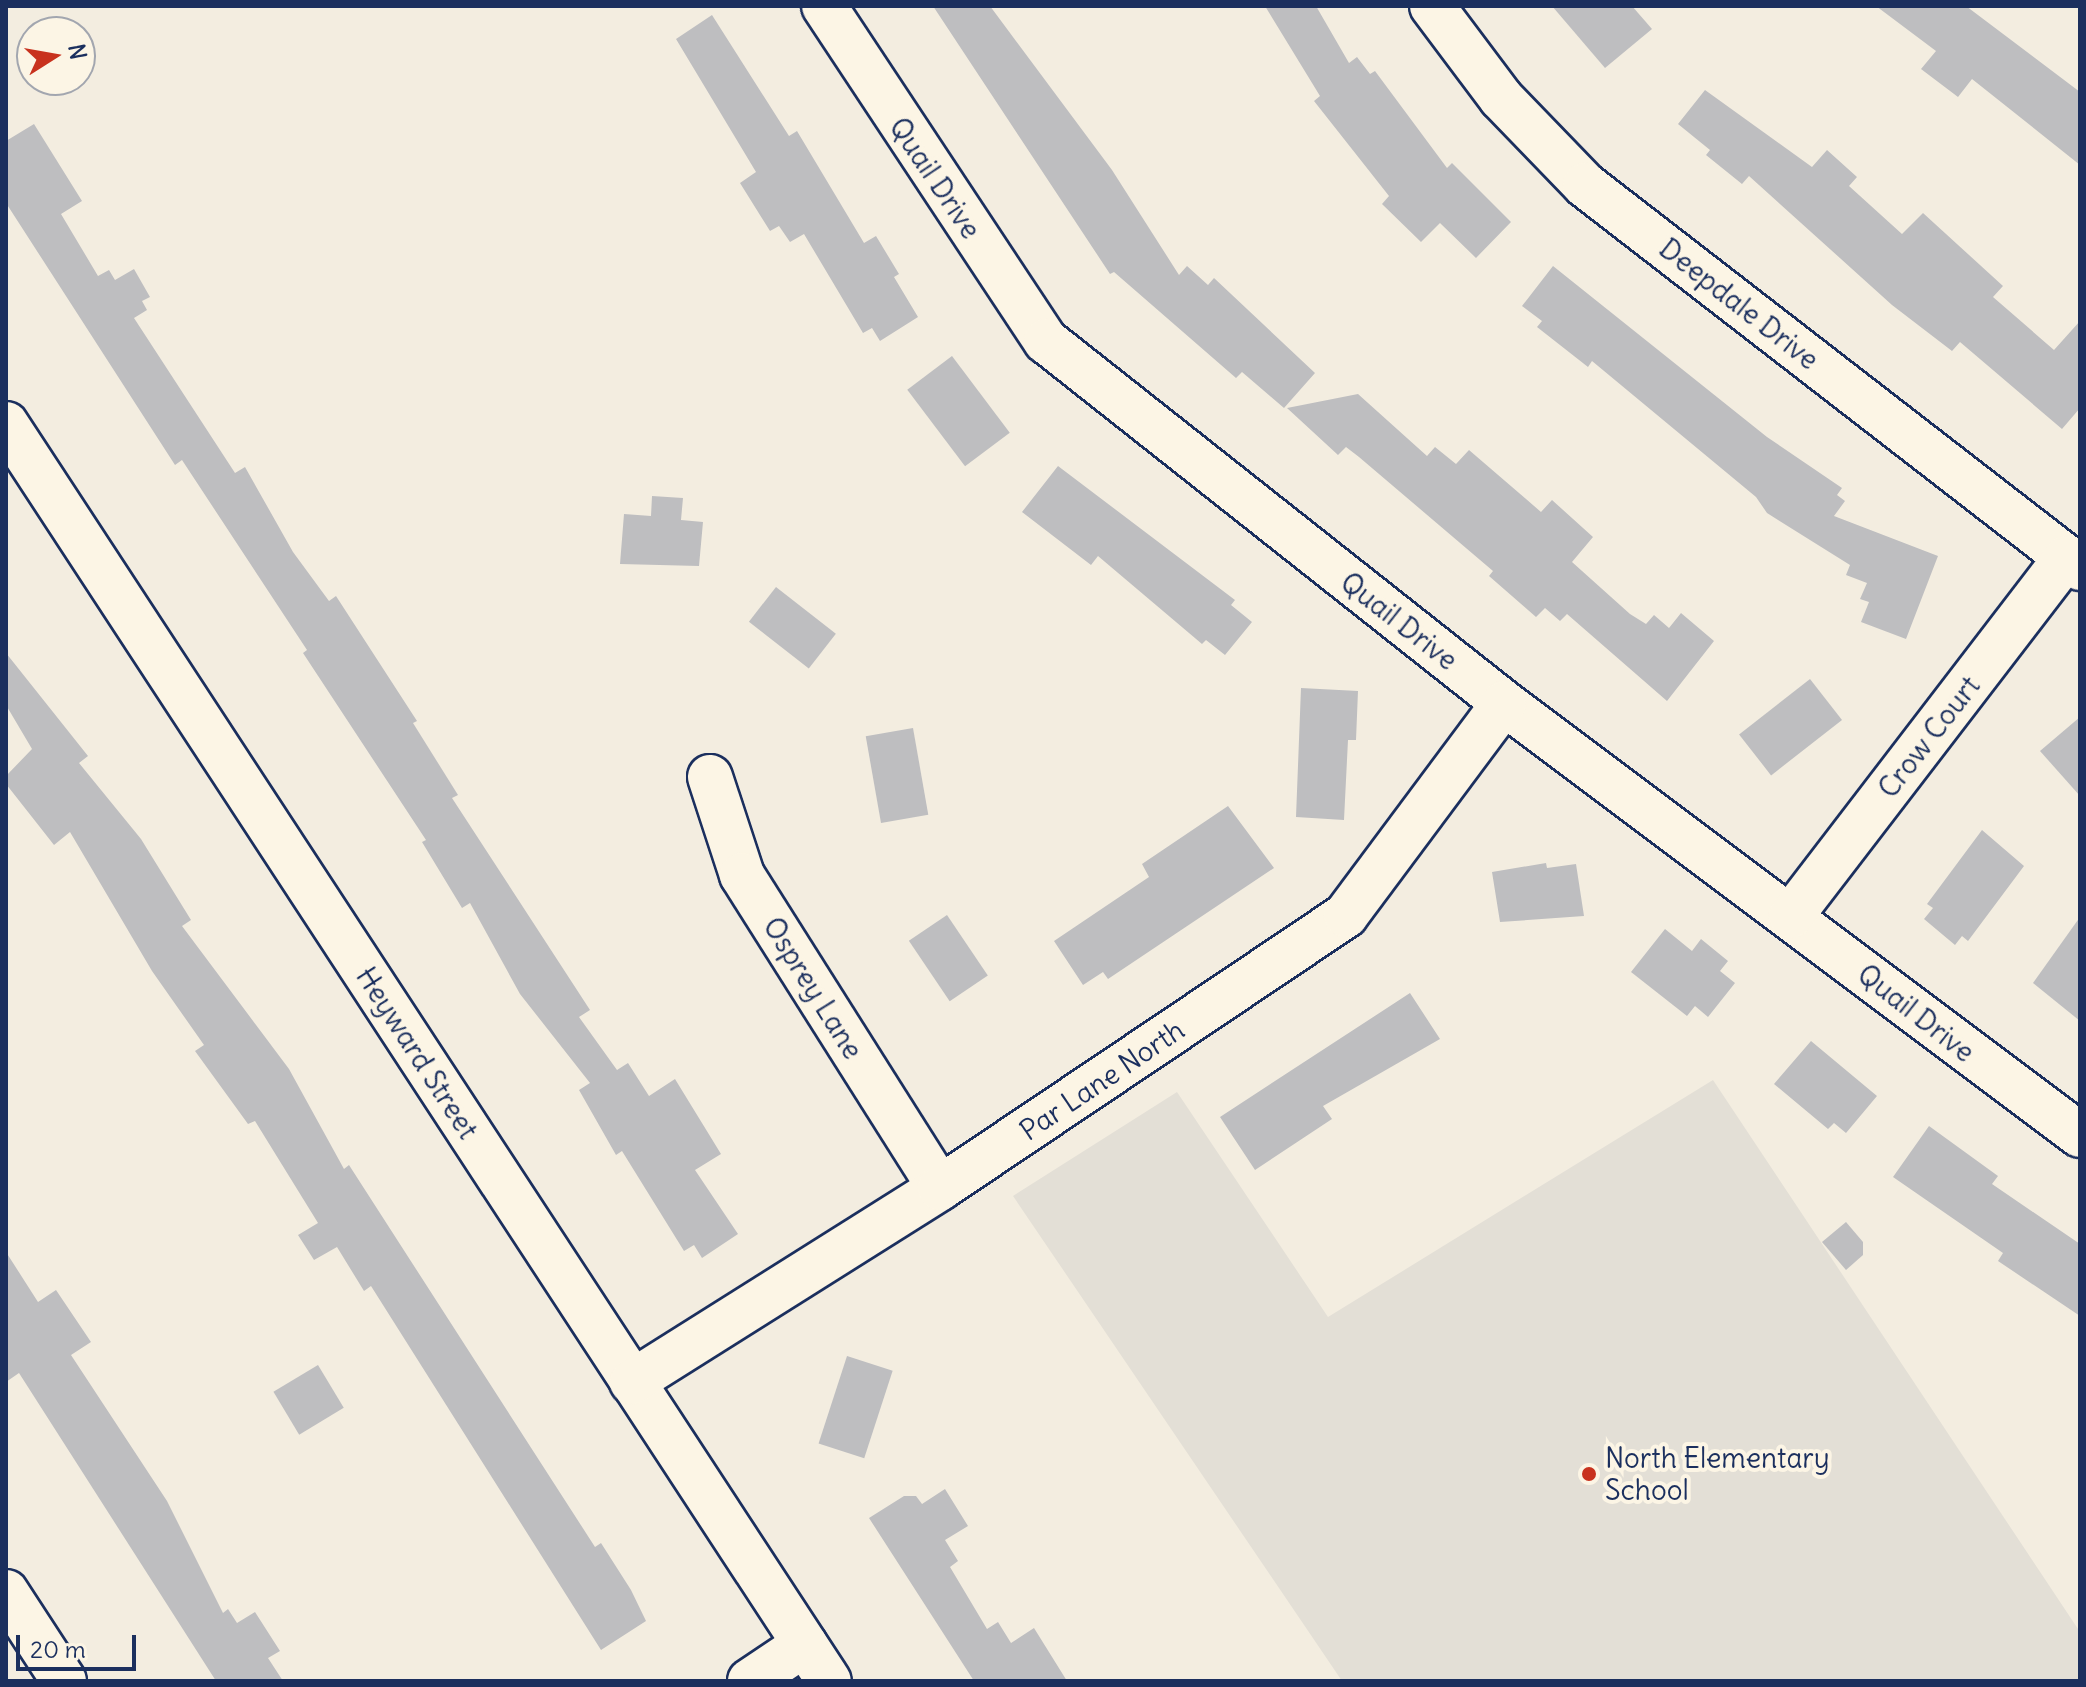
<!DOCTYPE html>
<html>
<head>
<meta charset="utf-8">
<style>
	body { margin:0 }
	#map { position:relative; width:2086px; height:1687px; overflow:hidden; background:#f3ede0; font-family:Delius,sans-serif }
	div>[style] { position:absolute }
	.built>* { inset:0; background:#e3dfd6 }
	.building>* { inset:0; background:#bebec0; transform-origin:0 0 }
	.roads { filter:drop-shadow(2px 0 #1b2f5e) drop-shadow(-2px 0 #1b2f5e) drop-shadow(0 2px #1b2f5e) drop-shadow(0 -2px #1b2f5e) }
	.minor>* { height:44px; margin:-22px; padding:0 22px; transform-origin:22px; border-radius:22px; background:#fcf5e5 }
	.dots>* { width:22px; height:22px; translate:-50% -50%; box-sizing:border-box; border:4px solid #fcf5e5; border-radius:50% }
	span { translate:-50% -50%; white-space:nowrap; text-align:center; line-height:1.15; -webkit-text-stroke:8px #fcf5e5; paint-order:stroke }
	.street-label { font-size:28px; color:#1b2f5e }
	.poi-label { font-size:28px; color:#1b2f5e }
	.left { translate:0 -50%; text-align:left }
	.frame { position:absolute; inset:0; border:8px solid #1b2f5e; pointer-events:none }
	.north { position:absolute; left:16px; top:16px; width:80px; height:80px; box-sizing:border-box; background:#fcf5e5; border:2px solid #a2a6af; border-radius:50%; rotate:79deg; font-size:22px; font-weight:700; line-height:32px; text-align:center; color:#1b2f5e }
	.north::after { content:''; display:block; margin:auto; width:28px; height:36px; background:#c8321e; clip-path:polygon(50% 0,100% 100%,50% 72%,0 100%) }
	.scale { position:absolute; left:16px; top:1635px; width:120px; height:36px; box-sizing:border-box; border:4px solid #1b2f5e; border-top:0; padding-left:10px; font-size:24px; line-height:28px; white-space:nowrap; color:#1b2f5e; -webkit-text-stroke:6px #fcf5e5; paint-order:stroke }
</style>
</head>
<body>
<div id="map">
	<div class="built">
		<i style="clip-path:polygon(1713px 1080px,2080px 1632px,2080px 1681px,1342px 1681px,1013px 1196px,1177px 1092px,1328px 1317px)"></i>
	</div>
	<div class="building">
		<i style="clip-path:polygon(933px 6px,990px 6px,1112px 170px,1179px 275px,1187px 266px,1208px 285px,1214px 278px,1315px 373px,1284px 408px,1242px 372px,1236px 378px,1114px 272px,1110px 274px)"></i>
		<i style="clip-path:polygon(1265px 6px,1316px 6px,1349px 63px,1357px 57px,1370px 74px,1375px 71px,1447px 168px,1452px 163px,1511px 222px,1476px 258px,1440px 223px,1421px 242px,1382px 204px,1389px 196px,1314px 101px,1320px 96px)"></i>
		<i style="clip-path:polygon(1552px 6px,1632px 6px,1652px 29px,1605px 68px)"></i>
		<i style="clip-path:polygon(1876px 6px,1966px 6px,2080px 92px,2080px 165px,1972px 79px,1958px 97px,1921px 69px,1936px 51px)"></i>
		<i style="clip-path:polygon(712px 15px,789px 136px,797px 131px,864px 243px,876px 236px,899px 274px,894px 277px,918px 317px,880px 341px,872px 328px,863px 333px,804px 234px,790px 242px,779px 226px,770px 231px,740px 183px,756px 172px,676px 39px)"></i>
		<i style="clip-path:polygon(1705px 90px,1812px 167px,1827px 150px,1857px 177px,1849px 186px,1902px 234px,1923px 213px,2003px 286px,1993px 297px,2054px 350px,2080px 321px,2080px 408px,2062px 429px,1960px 342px,1952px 351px,1892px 305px,1749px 176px,1742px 184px,1706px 155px,1710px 150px,1678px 124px)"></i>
		<i style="clip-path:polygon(34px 124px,82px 201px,61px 214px,98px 276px,109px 270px,115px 280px,134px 269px,150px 297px,142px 301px,147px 310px,134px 318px,235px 473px,245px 467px,293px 552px,329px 601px,336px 596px,417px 721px,413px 723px,458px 795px,452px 798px,590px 1010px,579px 1017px,617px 1070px,628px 1063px,649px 1096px,675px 1079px,721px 1154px,695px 1170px,738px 1234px,702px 1258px,694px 1245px,684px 1251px,622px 1151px,616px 1155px,579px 1090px,590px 1083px,520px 994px,470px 903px,462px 908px,422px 842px,426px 840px,303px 653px,307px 650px,182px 460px,175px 465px,6px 203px,6px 141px)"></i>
		<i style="clip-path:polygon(1553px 266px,1767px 437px,1842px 488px,1837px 495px,1845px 501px,1834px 516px,1938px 556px,1906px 639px,1861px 622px,1869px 602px,1860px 599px,1867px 583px,1846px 575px,1850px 565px,1767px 513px,1756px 497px,1592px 361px,1588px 367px,1537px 327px,1542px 321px,1522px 306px)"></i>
		<i style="left:952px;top:356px;width:96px;height:56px;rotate:53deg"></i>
		<i style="clip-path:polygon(1358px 394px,1427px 456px,1435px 447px,1456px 464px,1469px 450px,1541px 512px,1552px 500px,1593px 537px,1572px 562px,1630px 614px,1646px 624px,1654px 615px,1669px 628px,1681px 613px,1714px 641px,1667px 701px,1567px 614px,1560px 621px,1545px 608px,1536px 617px,1489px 576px,1493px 571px,1359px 457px,1346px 447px,1338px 455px,1287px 408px)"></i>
		<i style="clip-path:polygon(1058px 466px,1235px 600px,1231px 605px,1252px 622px,1225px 655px,1206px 640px,1202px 644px,1098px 556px,1091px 565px,1022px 512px)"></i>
		<i style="clip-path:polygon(652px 496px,683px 498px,681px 520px,703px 522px,699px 566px,620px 564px,624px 514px,651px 516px)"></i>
		<i style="left:776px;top:587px;width:76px;height:44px;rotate:38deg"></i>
		<i style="clip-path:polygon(6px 653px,88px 756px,79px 763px,141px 839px,191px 920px,182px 926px,289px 1069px,344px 1169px,349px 1165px,595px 1547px,601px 1543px,631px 1590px,646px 1621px,601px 1650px,371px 1286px,364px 1291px,337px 1247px,314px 1260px,298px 1235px,318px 1223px,255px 1121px,248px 1124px,195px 1051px,204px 1045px,152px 971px,70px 832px,54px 845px,6px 784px,6px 776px,32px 749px,6px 705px)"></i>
		<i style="left:1810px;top:679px;width:52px;height:90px;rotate:52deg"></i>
		<i style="clip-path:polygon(1301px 688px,1358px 691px,1356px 740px,1348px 740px,1344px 820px,1296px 817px)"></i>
		<i style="clip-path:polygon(2080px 717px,2080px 796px,2040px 751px)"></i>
		<i style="left:913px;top:728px;width:88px;height:48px;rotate:80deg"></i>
		<i style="clip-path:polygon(1228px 806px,1274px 868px,1108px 979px,1103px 972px,1083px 985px,1054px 941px,1149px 877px,1142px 864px)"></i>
		<i style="clip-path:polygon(1982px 830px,2024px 866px,1968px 941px,1962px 936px,1955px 945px,1924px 919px,1933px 908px,1927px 904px)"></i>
		<i style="clip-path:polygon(1546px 863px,1547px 868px,1576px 864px,1584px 916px,1500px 922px,1492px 872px)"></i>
		<i style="left:947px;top:915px;width:73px;height:46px;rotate:56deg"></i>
		<i style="clip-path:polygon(2080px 917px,2080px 1021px,2033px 983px)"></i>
		<i style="clip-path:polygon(1665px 929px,1692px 951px,1701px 939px,1728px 961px,1720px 971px,1735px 983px,1708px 1017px,1695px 1006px,1687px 1016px,1631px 972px)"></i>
		<i style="clip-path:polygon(1410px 993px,1440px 1039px,1323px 1106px,1332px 1119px,1255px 1170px,1220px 1117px)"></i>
		<i style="clip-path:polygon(1811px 1041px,1877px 1096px,1846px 1133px,1834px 1123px,1828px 1129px,1774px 1084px)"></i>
		<i style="clip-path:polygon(1929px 1126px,1998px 1176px,1992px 1184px,2080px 1244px,2080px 1316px,1998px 1261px,2003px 1253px,1893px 1177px)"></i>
		<i style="clip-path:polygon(1846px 1222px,1863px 1242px,1863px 1255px,1846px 1270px,1822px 1242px)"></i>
		<i style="clip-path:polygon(6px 1252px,38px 1302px,56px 1290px,91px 1342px,71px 1355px,167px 1501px,223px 1613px,228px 1609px,237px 1623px,255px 1612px,280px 1651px,268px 1658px,283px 1681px,216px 1681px,19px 1373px,6px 1382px)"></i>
		<i style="left:847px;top:1356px;width:48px;height:92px;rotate:18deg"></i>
		<i style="left:318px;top:1365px;width:50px;height:52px;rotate:59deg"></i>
		<i style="clip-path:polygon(945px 1489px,968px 1526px,945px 1540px,958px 1561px,950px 1567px,987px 1629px,998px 1622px,1011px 1643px,1034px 1628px,1067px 1681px,974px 1681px,869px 1518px,904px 1496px,916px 1496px,922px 1504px)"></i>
	</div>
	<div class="roads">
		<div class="minor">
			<i style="left:824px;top:6px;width:402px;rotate:56.5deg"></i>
			<i style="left:1046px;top:341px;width:584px;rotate:38.32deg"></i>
			<i style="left:1504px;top:703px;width:720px;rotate:36.87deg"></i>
			<i style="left:1432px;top:6px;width:115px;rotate:53.1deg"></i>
			<i style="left:1501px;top:98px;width:121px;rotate:46deg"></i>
			<i style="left:1585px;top:185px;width:626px;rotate:37.73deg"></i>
			<i style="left:6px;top:424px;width:1502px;rotate:56.79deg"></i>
			<i style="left:710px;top:777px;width:103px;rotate:71.9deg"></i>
			<i style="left:742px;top:875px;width:370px;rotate:57.7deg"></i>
			<i style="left:1791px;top:916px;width:451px;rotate:-52.5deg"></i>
			<i style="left:632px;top:1382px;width:364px;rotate:-32.2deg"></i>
			<i style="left:940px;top:1188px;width:489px;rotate:-33.9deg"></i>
			<i style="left:1346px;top:915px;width:264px;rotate:-53.3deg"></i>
			<i style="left:6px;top:1592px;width:106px;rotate:56.9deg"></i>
			<i style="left:750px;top:1681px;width:66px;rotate:-33.9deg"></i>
		</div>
	</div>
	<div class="dots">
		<i style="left:1589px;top:1474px;background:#c8321e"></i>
	</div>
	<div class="street-label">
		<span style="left:935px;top:178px;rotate:56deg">Quail Drive</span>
		<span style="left:1739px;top:304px;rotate:38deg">Deepdale Drive</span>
		<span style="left:1399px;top:621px;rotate:38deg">Quail Drive</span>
		<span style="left:1929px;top:737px;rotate:-52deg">Crow Court</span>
		<span style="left:813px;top:988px;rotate:58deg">Osprey Lane</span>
		<span style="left:1916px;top:1013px;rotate:38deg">Quail Drive</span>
		<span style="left:417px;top:1053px;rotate:57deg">Heyward Street</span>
		<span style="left:1102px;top:1080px;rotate:-34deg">Par Lane North</span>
	</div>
	<div class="poi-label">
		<span class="left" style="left:1605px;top:1474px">North Elementary<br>School</span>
	</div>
	<div class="frame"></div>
	<div class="north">N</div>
	<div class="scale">20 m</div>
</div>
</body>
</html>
